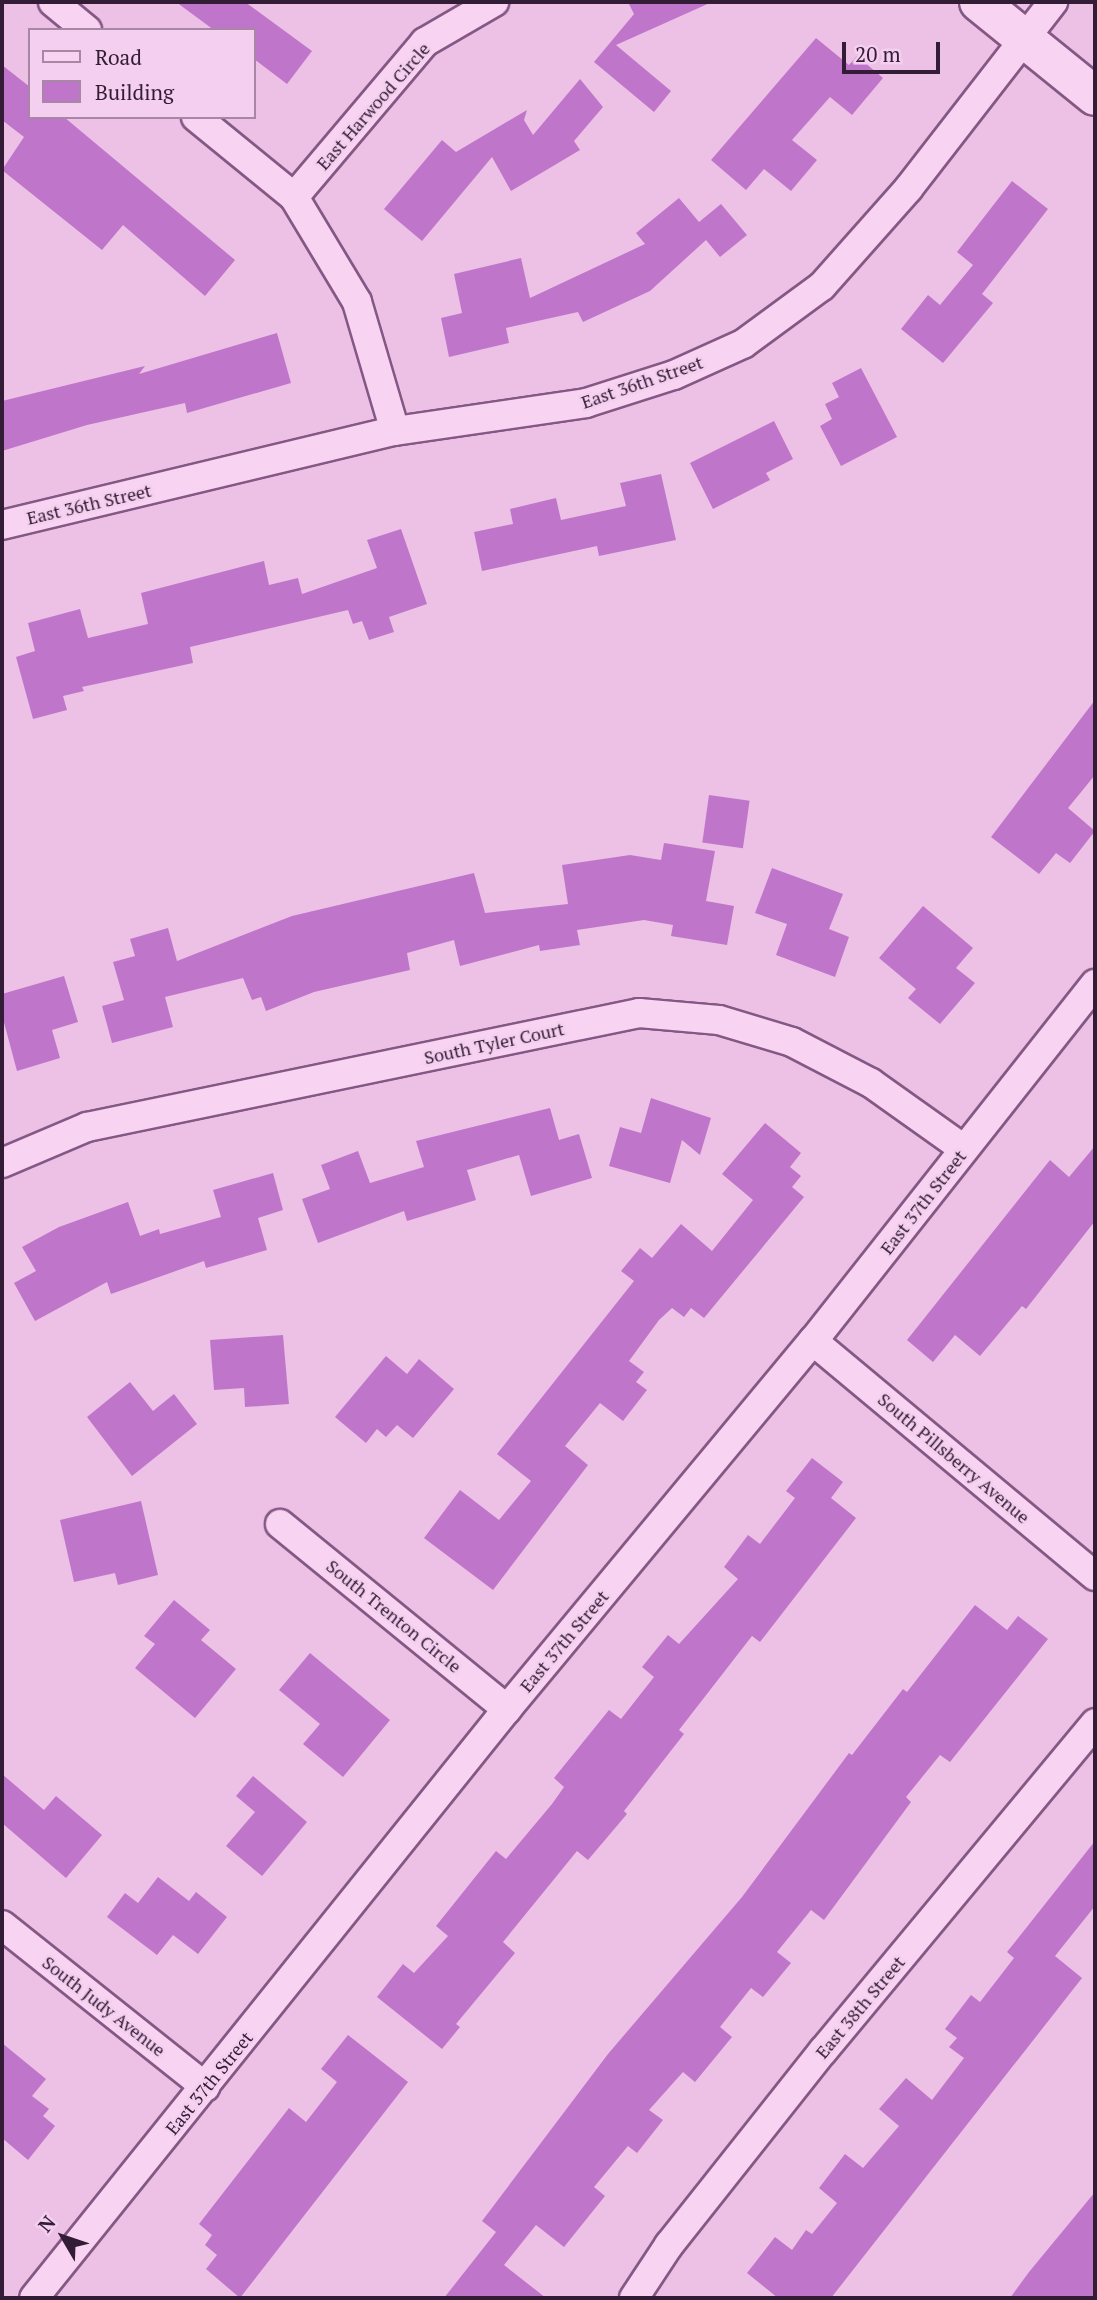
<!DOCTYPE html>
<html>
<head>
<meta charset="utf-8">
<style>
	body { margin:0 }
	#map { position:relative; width:1097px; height:2300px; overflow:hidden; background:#edc0e6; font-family:"PT Serif",serif }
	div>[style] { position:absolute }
	.building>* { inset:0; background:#bf76ca; transform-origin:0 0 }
	.roads { filter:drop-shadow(2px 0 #845885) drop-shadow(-2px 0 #845885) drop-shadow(0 2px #845885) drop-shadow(0 -2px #845885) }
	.minor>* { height:28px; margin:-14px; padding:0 14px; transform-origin:14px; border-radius:14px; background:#f8d3f2 }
	.secondary>* { height:38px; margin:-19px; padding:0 19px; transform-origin:19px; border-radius:19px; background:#f8d3f2 }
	span { translate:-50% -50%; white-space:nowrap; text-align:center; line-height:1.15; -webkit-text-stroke:5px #f4cfef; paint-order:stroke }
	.street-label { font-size:18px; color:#331c35 }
	.frame { position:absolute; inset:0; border:4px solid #331c35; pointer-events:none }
	.legend { position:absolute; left:28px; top:28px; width:228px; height:91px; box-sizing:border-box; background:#f4cfef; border:2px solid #a787a5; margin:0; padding:9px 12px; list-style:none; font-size:21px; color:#331c35 }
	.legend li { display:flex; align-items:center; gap:14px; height:35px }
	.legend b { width:35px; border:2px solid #a787a5 }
	.north { position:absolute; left:28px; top:2202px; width:70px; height:70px; -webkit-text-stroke:5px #f4cfef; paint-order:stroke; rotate:309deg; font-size:19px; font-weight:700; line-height:28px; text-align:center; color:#331c35 }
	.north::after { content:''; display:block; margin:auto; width:24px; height:32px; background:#331c35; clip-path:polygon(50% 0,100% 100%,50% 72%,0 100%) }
	.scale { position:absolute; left:842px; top:42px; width:98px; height:32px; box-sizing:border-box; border:4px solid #331c35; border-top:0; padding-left:9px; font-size:21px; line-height:24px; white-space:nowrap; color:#331c35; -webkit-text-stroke:5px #f4cfef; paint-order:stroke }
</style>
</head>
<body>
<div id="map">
	<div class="building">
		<i style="clip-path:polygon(176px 2px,245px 2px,312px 51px,287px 84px,254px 59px,254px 30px,214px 30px)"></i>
		<i style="clip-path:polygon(628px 2px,712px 2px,616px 45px,671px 91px,654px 112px,594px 62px,634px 14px)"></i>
		<i style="clip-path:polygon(816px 38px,849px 65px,857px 56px,883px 78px,852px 115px,830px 97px,792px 140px,817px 160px,791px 191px,764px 169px,746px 190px,711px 160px)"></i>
		<i style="clip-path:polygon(2px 65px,30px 87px,30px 117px,64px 117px,235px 260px,205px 296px,123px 225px,102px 250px,2px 170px,24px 137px,2px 120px)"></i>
		<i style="clip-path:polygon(580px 79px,603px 107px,574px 141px,580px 150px,511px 191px,492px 157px,422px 241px,384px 209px,442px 140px,456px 152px,527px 110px,524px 120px,533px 135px)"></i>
		<i style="clip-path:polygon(1012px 181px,1048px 209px,982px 294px,993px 303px,943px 363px,901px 329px,928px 295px,940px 305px,973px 265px,957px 252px)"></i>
		<i style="clip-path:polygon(679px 198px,699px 222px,721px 204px,747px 235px,720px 257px,706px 240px,650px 291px,583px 322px,578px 312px,506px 328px,509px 343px,449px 357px,441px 318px,462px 313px,454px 274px,521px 258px,530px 298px,645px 244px,636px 233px)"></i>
		<i style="clip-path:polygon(277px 333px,291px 383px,187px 413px,185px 403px,87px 425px,2px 451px,2px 401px,145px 366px,139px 374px)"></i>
		<i style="clip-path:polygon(861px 368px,897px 437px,841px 466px,820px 426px,832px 419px,825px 404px,839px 397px,832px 383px)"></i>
		<i style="clip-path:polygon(774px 421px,793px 459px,766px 473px,770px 480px,713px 509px,690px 463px)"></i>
		<i style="clip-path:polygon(661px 474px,676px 540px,599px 556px,597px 546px,482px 571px,474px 532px,513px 524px,510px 509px,556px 498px,561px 520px,626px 506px,620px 483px)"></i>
		<i style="clip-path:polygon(401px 529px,427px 604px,389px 617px,394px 632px,369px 640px,362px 621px,353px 624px,348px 610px,190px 647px,193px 663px,82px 687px,84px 691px,63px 696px,67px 710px,33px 719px,16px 657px,35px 651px,28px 623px,80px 609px,88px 638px,148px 624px,141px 593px,264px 561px,269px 585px,298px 578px,302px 594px,377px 568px,367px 540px)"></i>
		<i style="clip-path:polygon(1095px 700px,1095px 775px,1068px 808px,1095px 831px,1070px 863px,1056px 853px,1039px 874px,991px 837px)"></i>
		<i style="left:709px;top:795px;width:41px;height:48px;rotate:8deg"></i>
		<i style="clip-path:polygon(664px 843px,715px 851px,706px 901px,734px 906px,727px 945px,671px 936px,673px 925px,644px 920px,577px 930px,580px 945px,540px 951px,539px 945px,460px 966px,454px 940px,407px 953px,410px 970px,314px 992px,266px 1011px,261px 997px,252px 1000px,243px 978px,165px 997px,173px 1027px,112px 1043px,102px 1006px,124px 1000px,113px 962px,135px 956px,130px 939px,168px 928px,177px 961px,292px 916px,474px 873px,485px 913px,568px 904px,562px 865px,630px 855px,661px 860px)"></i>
		<i style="clip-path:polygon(772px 868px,843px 894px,829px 929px,849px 937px,835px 977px,776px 955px,787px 924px,755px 913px)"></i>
		<i style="clip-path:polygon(923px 906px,973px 948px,956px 968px,975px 983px,940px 1024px,908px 998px,916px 989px,879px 958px)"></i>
		<i style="clip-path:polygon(64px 976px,78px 1022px,52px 1030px,60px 1058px,17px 1071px,2px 1015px,2px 994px)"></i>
		<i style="clip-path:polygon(651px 1098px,711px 1118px,700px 1155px,682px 1140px,670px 1183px,609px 1166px,620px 1127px,641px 1133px)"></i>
		<i style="clip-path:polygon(550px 1108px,559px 1140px,579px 1134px,592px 1178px,531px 1196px,519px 1155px,467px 1170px,476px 1200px,407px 1221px,404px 1211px,318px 1243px,302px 1199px,330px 1189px,321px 1165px,358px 1151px,370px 1183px,424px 1167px,416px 1141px)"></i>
		<i style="clip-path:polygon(765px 1123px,801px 1153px,790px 1167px,801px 1176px,792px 1187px,804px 1197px,704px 1318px,691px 1308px,684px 1317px,672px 1308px,659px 1320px,629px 1361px,644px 1372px,636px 1382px,647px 1390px,623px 1421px,600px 1403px,565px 1446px,588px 1465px,493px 1590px,424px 1538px,460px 1490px,499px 1520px,531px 1481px,497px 1454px,634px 1281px,621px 1271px,640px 1248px,652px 1258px,681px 1224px,712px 1251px,753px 1200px,722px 1174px)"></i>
		<i style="clip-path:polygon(1095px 1146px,1095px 1221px,1026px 1309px,1022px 1306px,980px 1356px,955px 1335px,933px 1362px,907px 1340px,1050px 1160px,1069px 1177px)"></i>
		<i style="clip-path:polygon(273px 1173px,283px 1210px,258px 1218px,267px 1250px,206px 1268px,204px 1261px,111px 1294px,107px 1282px,35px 1321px,14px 1283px,36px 1271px,22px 1247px,59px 1227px,128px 1202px,140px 1236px,159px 1229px,160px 1234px,221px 1217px,213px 1190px)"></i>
		<i style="clip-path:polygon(283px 1335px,289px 1404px,245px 1407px,244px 1388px,214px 1390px,210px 1340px)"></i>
		<i style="clip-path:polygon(386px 1356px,407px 1374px,419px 1359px,454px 1389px,413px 1438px,397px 1425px,386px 1437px,377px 1429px,366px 1443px,335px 1417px)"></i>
		<i style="clip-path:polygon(130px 1382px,153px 1411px,174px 1394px,197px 1424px,132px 1476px,87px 1417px)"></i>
		<i style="clip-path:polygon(812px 1458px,843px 1482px,831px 1498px,856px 1518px,760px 1642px,752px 1636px,679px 1730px,684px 1734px,624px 1811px,627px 1814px,588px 1860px,577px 1851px,503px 1942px,515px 1953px,456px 2024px,460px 2027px,442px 2049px,377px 1997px,403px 1964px,414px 1973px,448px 1936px,436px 1926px,496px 1851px,506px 1859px,552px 1804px,564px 1787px,554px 1778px,609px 1710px,621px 1719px,654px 1677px,642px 1667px,668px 1635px,679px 1644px,738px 1579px,724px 1567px,748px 1535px,760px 1544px,795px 1498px,786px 1491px)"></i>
		<i style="clip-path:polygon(141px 1501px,158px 1575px,118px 1585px,115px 1573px,74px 1582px,60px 1520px)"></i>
		<i style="clip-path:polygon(174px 1600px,210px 1630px,201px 1640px,236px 1669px,195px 1718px,135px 1668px,155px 1644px,144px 1636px)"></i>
		<i style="clip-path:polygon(975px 1605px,1007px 1630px,1018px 1616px,1048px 1639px,950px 1762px,940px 1755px,906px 1797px,911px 1802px,824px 1920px,811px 1910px,777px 1952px,791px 1963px,763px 1997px,751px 1988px,720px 2027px,732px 2037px,695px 2082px,683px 2072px,649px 2110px,663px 2120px,637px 2153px,628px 2146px,594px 2187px,605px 2196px,564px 2247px,536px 2225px,504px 2265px,546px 2298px,444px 2298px,496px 2232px,482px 2221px,608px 2054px,742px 1897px,849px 1753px,852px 1755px,903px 1689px,907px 1692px)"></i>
		<i style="clip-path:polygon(310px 1653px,390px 1720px,343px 1777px,303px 1744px,320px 1724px,279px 1690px)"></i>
		<i style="clip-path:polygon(2px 1774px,44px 1810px,56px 1796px,102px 1835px,66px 1878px,2px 1823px)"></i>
		<i style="clip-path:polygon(253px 1776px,307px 1822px,262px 1876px,226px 1846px,255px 1812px,236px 1796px)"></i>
		<i style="clip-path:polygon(1095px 1841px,1095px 1906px,1055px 1956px,1082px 1978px,831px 2298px,778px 2298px,747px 2273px,775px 2237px,792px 2250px,806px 2230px,812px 2234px,837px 2203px,819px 2188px,845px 2154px,863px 2168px,899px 2126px,879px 2109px,906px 2078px,932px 2100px,964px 2058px,949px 2047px,957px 2038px,945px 2029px,971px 1995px,980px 2002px,1014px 1958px,1007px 1952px)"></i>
		<i style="clip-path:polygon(158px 1877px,189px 1901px,196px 1892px,227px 1917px,198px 1954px,173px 1935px,157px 1955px,107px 1917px,125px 1893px,138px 1903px)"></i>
		<i style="clip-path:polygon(348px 2035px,408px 2082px,240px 2298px,206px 2269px,217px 2255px,205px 2245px,212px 2235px,199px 2224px,289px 2108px,306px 2122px,337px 2082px,321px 2069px)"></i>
		<i style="clip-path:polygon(2px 2043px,46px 2079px,32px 2096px,49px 2109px,43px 2116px,55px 2126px,28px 2160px,2px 2138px)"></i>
		<i style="clip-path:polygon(1095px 2192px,1095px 2298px,1010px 2298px,1029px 2272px)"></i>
	</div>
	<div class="roads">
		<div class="minor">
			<i style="left:53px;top:2px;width:44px;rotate:39.5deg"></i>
			<i style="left:196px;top:117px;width:127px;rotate:39.2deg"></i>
			<i style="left:294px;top:197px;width:122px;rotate:59deg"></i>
			<i style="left:357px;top:302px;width:134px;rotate:73.6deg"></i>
			<i style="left:294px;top:197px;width:203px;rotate:-49.8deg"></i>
			<i style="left:425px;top:42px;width:80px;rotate:-30.1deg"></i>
			<i style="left:2px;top:525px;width:404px;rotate:-13.5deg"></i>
			<i style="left:395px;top:431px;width:193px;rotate:-8.3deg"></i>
			<i style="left:586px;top:403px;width:92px;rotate:-17.7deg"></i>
			<i style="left:674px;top:375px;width:76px;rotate:-24.2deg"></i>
			<i style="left:743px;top:344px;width:98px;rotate:-36.3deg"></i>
			<i style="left:822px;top:286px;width:130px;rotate:-48.4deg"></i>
			<i style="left:908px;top:189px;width:237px;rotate:-52.2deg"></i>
			<i style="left:2px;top:1163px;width:92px;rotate:-23deg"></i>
			<i style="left:87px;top:1127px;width:564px;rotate:-11.67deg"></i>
			<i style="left:639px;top:1013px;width:80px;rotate:5deg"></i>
			<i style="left:719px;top:1020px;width:76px;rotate:16.8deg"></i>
			<i style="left:792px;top:1042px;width:89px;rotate:27.4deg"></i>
			<i style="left:871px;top:1083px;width:114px;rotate:35.4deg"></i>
			<i style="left:813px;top:1341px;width:367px;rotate:39.8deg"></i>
			<i style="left:280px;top:1524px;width:293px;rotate:39.2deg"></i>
			<i style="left:2px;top:1925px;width:260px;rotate:38.5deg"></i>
			<i style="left:34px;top:2298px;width:755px;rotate:-51.23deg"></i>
			<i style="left:507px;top:1709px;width:479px;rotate:-50.3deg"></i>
			<i style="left:813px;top:1341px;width:455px;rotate:-51.7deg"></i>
			<i style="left:634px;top:2298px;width:64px;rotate:-56.6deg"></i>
			<i style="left:669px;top:2245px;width:248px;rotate:-51.6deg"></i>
			<i style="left:823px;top:2051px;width:426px;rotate:-50.3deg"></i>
		</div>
		<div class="secondary">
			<i style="left:979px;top:2px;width:149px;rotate:39deg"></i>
		</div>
	</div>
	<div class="street-label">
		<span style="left:373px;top:106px;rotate:-49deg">East Harwood Circle</span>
		<span style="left:642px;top:382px;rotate:-19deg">East 36th Street</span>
		<span style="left:89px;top:504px;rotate:-13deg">East 36th Street</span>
		<span style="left:494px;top:1043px;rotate:-12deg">South Tyler Court</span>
		<span style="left:923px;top:1202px;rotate:-52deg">East 37th Street</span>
		<span style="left:954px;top:1458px;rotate:40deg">South Pillsberry Avenue</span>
		<span style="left:394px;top:1616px;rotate:39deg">South Trenton Circle</span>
		<span style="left:564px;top:1641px;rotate:-50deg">East 37th Street</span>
		<span style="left:104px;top:2006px;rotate:38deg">South Judy Avenue</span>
		<span style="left:860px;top:2007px;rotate:-50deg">East 38th Street</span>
		<span style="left:209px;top:2083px;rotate:-51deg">East 37th Street</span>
	</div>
	<div class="frame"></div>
	<ul class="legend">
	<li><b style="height:9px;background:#f8d3f2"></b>Road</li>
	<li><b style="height:19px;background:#bf76ca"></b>Building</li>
	</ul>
	<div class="north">N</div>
	<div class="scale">20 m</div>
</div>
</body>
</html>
